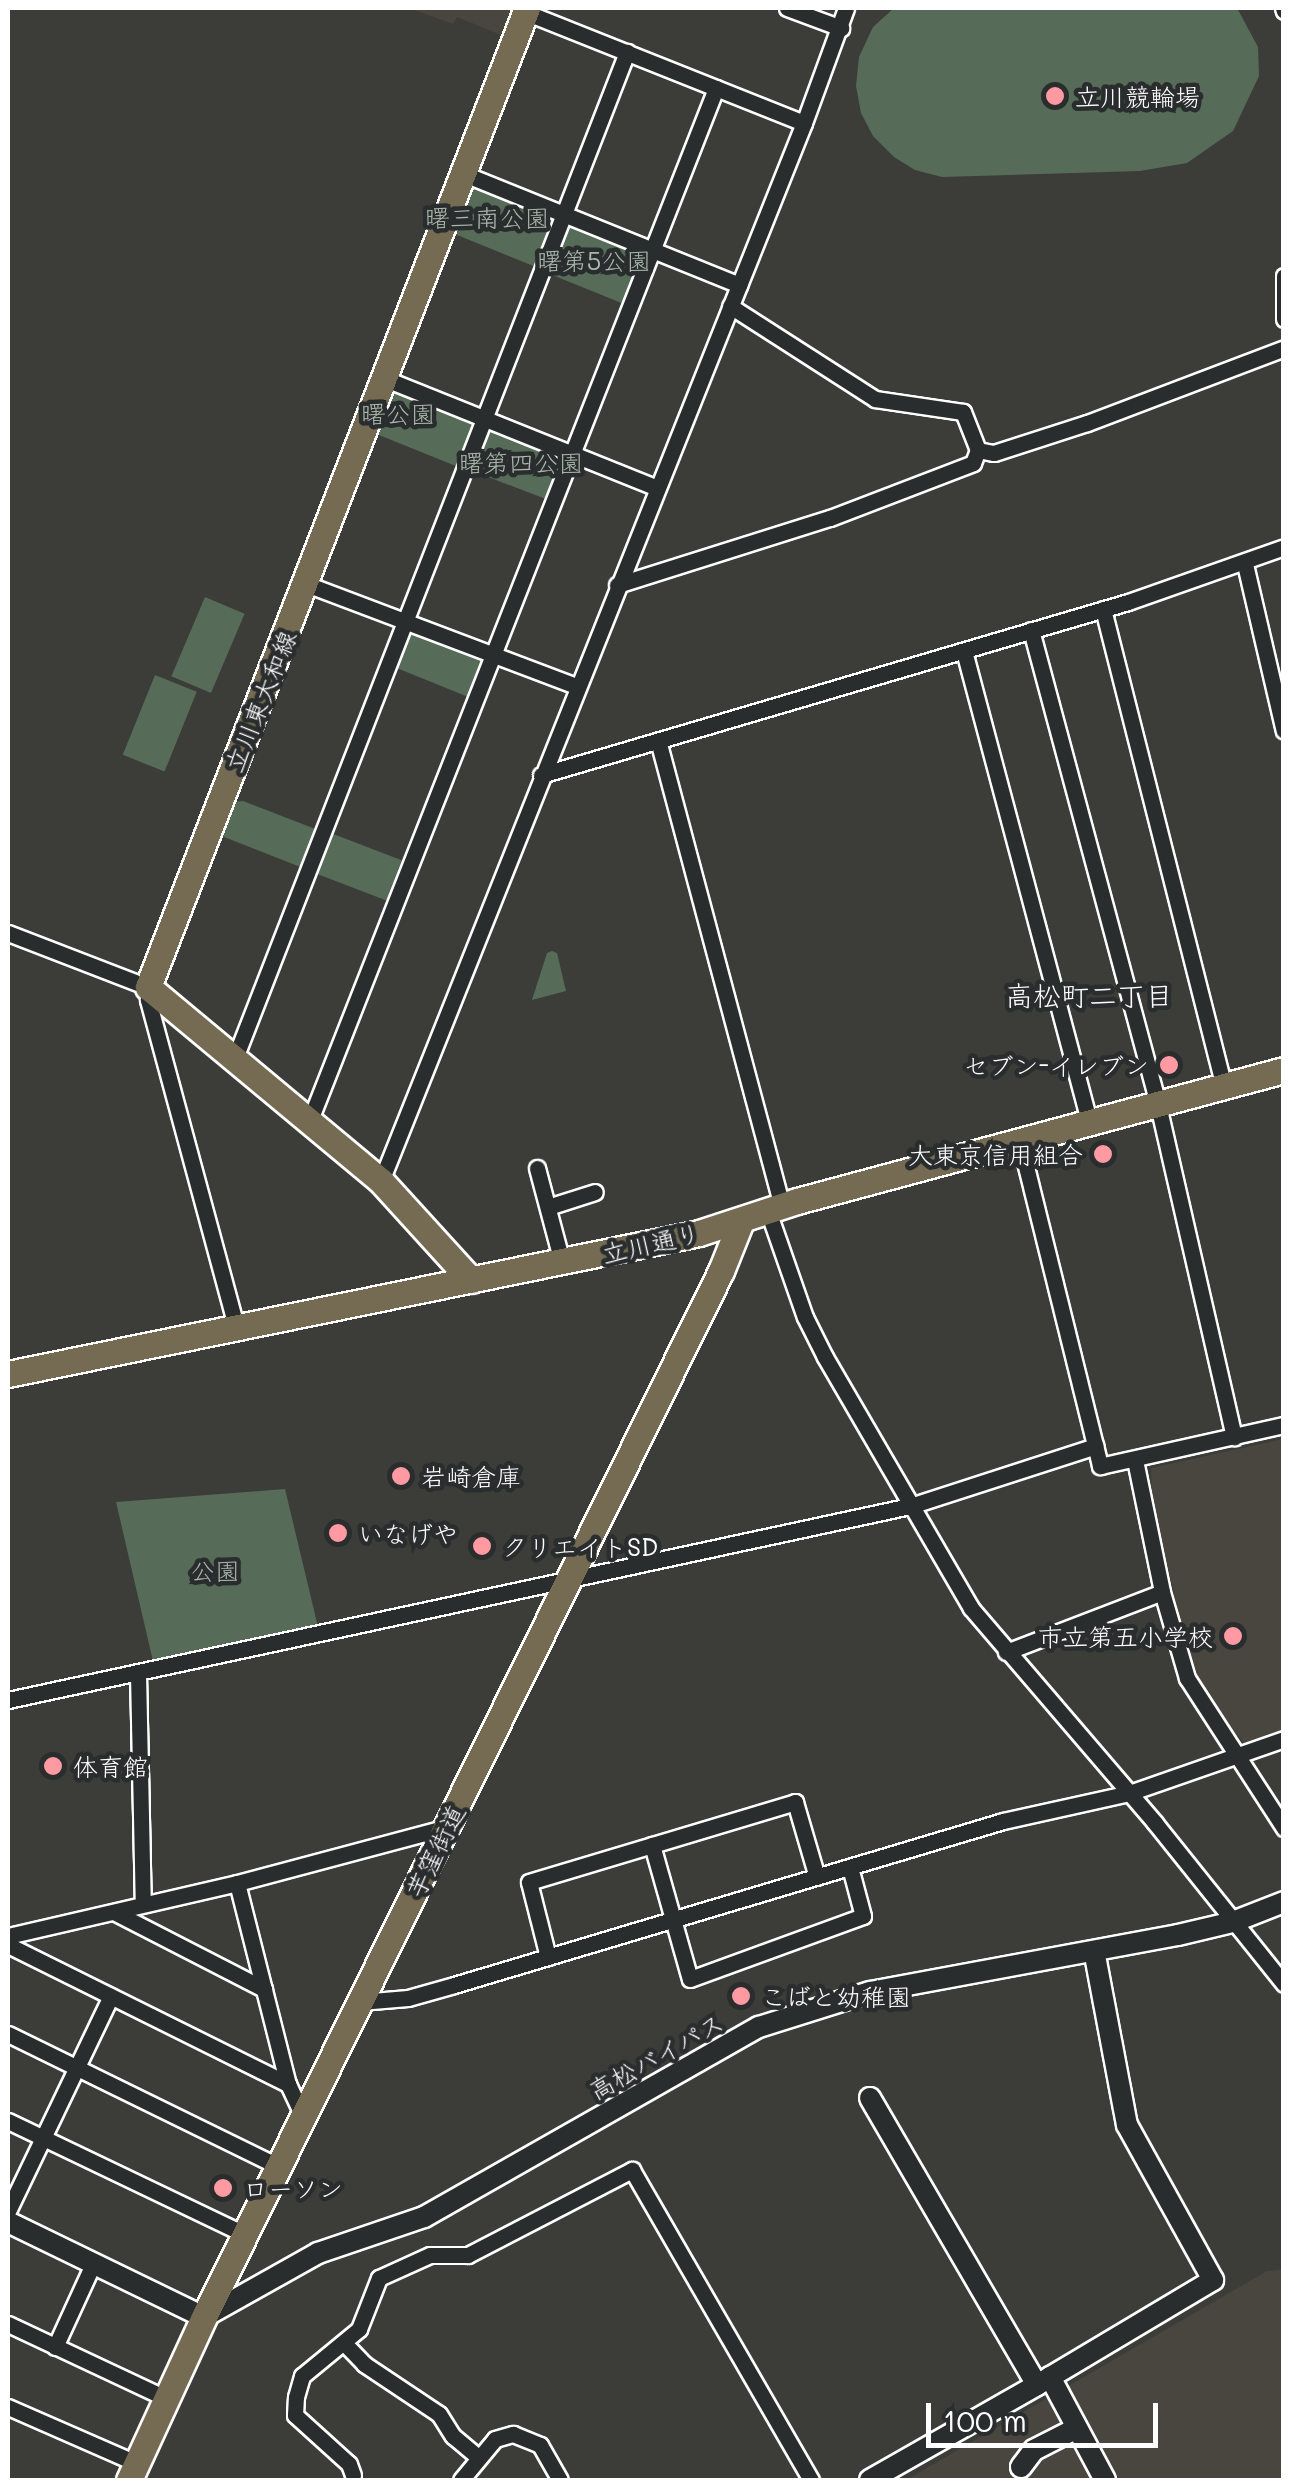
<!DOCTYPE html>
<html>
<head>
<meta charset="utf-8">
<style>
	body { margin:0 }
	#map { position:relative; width:1291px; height:2488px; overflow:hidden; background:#3c3c38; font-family:Mali,"Klee One",sans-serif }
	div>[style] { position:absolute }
	.built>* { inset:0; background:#49463f }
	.green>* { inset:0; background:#566c58; transform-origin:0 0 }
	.roads { filter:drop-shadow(2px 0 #fff) drop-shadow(-2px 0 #fff) drop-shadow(0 2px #fff) drop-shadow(0 -2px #fff) }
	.minor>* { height:15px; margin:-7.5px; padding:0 7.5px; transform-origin:7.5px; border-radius:7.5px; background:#2a2d2e }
	.tertiary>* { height:20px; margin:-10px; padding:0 10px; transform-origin:10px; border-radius:10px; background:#2a2d2e }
	.primary>* { height:25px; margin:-12.5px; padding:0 12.5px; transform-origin:12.5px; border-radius:12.5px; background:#756b52 }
	.dots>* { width:28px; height:28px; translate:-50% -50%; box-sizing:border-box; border:5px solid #2a2d2e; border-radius:50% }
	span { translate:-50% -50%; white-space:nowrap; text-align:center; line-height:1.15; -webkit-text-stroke:9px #2a2d2e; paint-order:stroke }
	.poi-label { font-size:25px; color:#fff }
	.left { translate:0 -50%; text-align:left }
	.right { translate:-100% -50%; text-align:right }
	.park-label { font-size:25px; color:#aab6ac }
	.street-label { font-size:25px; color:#fff }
	.neighbourhood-label { font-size:28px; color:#fff }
	.frame { position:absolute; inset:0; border:10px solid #fff; pointer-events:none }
	.scale { position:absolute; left:926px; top:2403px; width:232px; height:45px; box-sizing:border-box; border:5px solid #fff; border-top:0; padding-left:12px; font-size:30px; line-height:35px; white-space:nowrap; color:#fff; -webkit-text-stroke:8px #2a2d2e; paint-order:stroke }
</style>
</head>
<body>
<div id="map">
	<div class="built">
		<i style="clip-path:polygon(409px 8px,518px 8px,506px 37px,457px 17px,453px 24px)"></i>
		<i style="clip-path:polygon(1283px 1439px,1283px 1735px,1251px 1751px,1195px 1686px,1152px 1497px,1151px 1468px)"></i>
		<i style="clip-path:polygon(1283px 2269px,1283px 2480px,906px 2480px,1267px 2271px)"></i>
	</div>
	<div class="green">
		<i style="clip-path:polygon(894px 8px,1237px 8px,1258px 47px,1259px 76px,1233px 131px,1187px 163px,1140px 171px,942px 177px,915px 170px,894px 157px,873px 136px,861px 113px,856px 86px,859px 57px,873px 27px)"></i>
		<i style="left:463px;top:176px;width:103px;height:57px;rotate:22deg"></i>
		<i style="left:561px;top:216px;width:94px;height:58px;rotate:22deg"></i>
		<i style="left:382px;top:379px;width:105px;height:53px;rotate:22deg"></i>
		<i style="left:482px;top:420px;width:92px;height:51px;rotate:21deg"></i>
		<i style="left:205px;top:597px;width:43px;height:86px;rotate:23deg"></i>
		<i style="left:410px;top:626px;width:82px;height:44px;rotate:22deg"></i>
		<i style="left:155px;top:675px;width:45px;height:86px;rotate:22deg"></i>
		<i style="clip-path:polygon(243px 801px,318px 830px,303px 868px,219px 835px,232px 802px)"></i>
		<i style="left:328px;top:832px;width:79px;height:43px;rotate:21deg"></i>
		<i style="clip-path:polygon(552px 951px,557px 953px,566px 991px,532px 1000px,547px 953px)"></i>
		<i style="clip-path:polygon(285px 1489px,318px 1627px,153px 1661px,116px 1502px)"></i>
	</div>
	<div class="roads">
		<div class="minor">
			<i style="left:787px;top:8px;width:58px;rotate:20.3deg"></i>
			<i style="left:1283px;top:8px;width:3px;rotate:72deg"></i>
			<i style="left:525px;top:12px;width:300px;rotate:21.7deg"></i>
			<i style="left:462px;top:173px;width:299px;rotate:22deg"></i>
			<i style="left:1284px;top:276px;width:43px;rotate:90deg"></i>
			<i style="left:381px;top:377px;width:297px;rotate:21.9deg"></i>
			<i style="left:978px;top:450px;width:16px;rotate:11deg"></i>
			<i style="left:994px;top:453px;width:98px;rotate:-17.9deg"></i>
			<i style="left:1087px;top:423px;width:211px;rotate:-20.8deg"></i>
			<i style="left:1245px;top:564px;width:171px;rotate:76.9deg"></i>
			<i style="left:306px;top:584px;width:289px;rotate:20.7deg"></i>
			<i style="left:617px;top:585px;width:223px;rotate:-17.5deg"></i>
			<i style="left:830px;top:518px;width:153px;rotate:-21deg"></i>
			<i style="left:973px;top:463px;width:14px;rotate:-69deg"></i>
			<i style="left:978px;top:450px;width:41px;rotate:-111.5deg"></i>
			<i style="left:963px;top:412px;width:89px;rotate:-171.6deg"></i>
			<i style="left:875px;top:399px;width:172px;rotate:-147.3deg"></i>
			<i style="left:1103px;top:609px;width:493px;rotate:75.8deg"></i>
			<i style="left:1031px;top:630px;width:492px;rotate:75deg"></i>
			<i style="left:1158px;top:1105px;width:341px;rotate:77.1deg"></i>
			<i style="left:964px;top:651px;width:489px;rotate:75.1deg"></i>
			<i style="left:659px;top:744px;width:479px;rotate:75.1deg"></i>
			<i style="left:541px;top:775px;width:612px;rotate:-16.42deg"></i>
			<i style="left:1128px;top:602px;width:165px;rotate:-19.4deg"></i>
			<i style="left:8px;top:933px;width:150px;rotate:21.1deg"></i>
			<i style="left:148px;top:987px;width:13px;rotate:90deg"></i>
			<i style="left:148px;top:1000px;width:339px;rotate:74.9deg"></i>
			<i style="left:235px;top:1058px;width:1080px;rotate:-68.71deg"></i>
			<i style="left:310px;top:1120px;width:1109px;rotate:-68.52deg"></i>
			<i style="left:1020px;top:1142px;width:334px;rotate:76.1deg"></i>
			<i style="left:1100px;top:1466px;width:189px;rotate:-12.6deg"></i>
			<i style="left:537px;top:1168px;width:97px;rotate:75.1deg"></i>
			<i style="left:381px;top:1181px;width:1139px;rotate:-68.21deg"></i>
			<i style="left:804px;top:123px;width:122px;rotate:-69.9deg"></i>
			<i style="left:548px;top:1207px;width:49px;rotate:-17.7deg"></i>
			<i style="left:768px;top:1211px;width:112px;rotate:70.8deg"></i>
			<i style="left:805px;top:1317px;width:45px;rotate:63.4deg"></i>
			<i style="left:825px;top:1357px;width:290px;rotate:59.8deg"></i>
			<i style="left:971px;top:1608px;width:283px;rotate:49.4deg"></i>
			<i style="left:1155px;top:1823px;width:206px;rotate:51.3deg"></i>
			<i style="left:1135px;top:1460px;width:135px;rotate:78.4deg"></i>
			<i style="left:1162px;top:1592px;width:90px;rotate:73.8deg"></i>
			<i style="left:1187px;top:1678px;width:179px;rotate:57.1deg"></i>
			<i style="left:1006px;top:1652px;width:167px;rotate:-21deg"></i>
			<i style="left:138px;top:1673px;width:231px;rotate:88.8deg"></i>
			<i style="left:8px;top:1700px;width:923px;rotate:-12.14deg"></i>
			<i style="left:910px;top:1506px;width:195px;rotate:-17.9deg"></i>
			<i style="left:652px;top:1845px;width:139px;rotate:74.2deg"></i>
			<i style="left:690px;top:1979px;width:184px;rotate:-20deg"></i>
			<i style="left:863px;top:1916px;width:51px;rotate:-104.9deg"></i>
			<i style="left:237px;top:1883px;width:207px;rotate:75.8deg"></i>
			<i style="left:288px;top:2084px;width:38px;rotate:65deg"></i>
			<i style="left:114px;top:1912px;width:169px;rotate:27.2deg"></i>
			<i style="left:8px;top:1936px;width:235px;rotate:-13deg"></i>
			<i style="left:237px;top:1883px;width:217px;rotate:-14.9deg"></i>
			<i style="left:8px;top:1945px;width:313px;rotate:26.4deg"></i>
			<i style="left:548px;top:1957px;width:77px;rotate:-104.2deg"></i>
			<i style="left:529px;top:1882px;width:278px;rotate:-16.7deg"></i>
			<i style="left:795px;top:1802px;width:78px;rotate:73.7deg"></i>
			<i style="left:360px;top:2002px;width:48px;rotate:-4.8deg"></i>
			<i style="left:408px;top:1998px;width:48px;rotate:-15.8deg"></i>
			<i style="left:454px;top:1985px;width:573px;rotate:-16.63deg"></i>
			<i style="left:1003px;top:1821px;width:129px;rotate:-12.5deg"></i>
			<i style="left:1129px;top:1793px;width:164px;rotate:-19.2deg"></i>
			<i style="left:8px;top:2034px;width:303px;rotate:26.1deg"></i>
			<i style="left:8px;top:2121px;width:264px;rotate:25.6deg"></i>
			<i style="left:8px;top:2211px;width:238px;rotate:-64.4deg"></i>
			<i style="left:8px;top:2324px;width:174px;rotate:25.2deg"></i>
			<i style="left:345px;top:2344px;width:28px;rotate:46deg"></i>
			<i style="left:364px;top:2364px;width:90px;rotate:33.7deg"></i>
			<i style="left:439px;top:2414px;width:26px;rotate:58deg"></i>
			<i style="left:453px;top:2436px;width:33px;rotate:40deg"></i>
			<i style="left:55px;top:2347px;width:91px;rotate:-65.4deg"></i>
			<i style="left:8px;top:2407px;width:140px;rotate:23.6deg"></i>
			<i style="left:353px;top:2475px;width:12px;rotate:-110deg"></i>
			<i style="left:349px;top:2464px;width:73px;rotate:-137.8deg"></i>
			<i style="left:295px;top:2415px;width:18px;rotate:-87deg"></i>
			<i style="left:296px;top:2397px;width:22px;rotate:-74deg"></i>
			<i style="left:302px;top:2376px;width:74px;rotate:-39.5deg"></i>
			<i style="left:359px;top:2329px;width:55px;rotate:-68.6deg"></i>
			<i style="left:379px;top:2278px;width:56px;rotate:-24.3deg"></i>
			<i style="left:430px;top:2255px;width:38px"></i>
			<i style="left:468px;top:2255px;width:185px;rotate:-27.4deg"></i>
			<i style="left:632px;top:2170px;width:358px;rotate:60deg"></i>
			<i style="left:461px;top:2480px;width:53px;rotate:-50.3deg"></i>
			<i style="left:495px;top:2439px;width:19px;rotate:-16deg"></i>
			<i style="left:513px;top:2434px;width:29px;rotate:22deg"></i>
			<i style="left:540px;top:2445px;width:40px;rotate:60.3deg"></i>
		</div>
		<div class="tertiary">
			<i style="left:870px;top:2098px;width:332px;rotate:59.8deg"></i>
			<i style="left:1037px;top:2385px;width:192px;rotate:150.4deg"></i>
			<i style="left:8px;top:2222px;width:218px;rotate:25.9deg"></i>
			<i style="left:204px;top:2317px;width:131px;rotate:-29.3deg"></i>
			<i style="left:318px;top:2253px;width:112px;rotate:-18.8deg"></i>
			<i style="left:424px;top:2217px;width:385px;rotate:-29.6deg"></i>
			<i style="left:759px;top:2027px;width:116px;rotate:-17.5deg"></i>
			<i style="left:870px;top:1992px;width:313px;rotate:-10.5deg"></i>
			<i style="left:1178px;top:1935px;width:57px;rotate:-13.3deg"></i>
			<i style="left:1233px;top:1922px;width:55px;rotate:-21.4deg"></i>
			<i style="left:1050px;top:2377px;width:117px;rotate:61.9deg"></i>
			<i style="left:1037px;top:2385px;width:205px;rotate:-30.8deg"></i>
			<i style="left:1213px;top:2280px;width:177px;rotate:-119deg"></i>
			<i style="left:1127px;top:2125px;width:177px;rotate:-100.7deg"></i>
			<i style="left:1021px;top:2467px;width:21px;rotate:-53deg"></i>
			<i style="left:1034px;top:2450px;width:48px;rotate:-27.1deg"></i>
		</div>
		<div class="primary">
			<i style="left:471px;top:1280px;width:134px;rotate:-132.3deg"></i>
			<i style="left:381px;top:1181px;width:303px;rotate:-140.2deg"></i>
			<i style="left:148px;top:987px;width:1050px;rotate:-68.84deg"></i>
			<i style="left:8px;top:1374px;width:705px;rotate:-11.53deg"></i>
			<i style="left:699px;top:1233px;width:103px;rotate:-18.1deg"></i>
			<i style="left:797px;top:1201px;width:504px;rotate:-15.06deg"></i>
			<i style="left:129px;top:2480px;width:179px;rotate:-65.3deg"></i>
			<i style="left:204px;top:2317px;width:1167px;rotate:-63.7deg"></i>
			<i style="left:721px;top:1271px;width:54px;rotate:-68.2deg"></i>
		</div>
	</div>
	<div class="dots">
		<i style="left:1055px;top:96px;background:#ff9aa2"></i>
		<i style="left:1169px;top:1065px;background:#ff9aa2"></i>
		<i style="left:1103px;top:1154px;background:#ff9aa2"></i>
		<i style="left:401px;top:1476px;background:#ff9aa2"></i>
		<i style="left:338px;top:1533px;background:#ff9aa2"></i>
		<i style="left:482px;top:1546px;background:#ff9aa2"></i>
		<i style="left:1233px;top:1636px;background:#ff9aa2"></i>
		<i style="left:53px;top:1766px;background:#ff9aa2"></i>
		<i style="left:741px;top:1996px;background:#ff9aa2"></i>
		<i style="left:223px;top:2188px;background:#ff9aa2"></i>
	</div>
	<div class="poi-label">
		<span class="left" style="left:1075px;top:96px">立川競輪場</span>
		<span class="right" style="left:1149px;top:1065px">セブン-イレブン</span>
		<span class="right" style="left:1083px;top:1154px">大東京信用組合</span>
		<span class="left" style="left:421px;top:1476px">岩崎倉庫</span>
		<span class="left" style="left:358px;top:1533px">いなげや</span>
		<span class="left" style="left:502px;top:1546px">クリエイトSD</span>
		<span class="right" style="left:1213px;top:1636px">市立第五小学校</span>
		<span class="left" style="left:73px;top:1766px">体育館</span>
		<span class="left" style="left:761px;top:1996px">こばと幼稚園</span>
		<span class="left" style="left:243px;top:2188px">ローソン</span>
	</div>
	<div class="park-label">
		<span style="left:487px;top:217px">曙三南公園</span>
		<span style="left:594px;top:260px">曙第5公園</span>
		<span style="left:398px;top:413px">曙公園</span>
		<span style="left:521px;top:462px">曙第四公園</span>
		<span style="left:215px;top:1570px">公園</span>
	</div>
	<div class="street-label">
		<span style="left:260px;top:701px;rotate:-68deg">立川東大和線</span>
		<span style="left:651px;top:1243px;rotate:-13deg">立川通り</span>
		<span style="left:435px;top:1851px;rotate:-64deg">芋窪街道</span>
		<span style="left:656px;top:2056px;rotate:-29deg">高松バイパス</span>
	</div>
	<div class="neighbourhood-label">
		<span style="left:1089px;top:995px">高松町二丁目</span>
	</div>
	<div class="frame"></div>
	<div class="scale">100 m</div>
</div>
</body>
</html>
